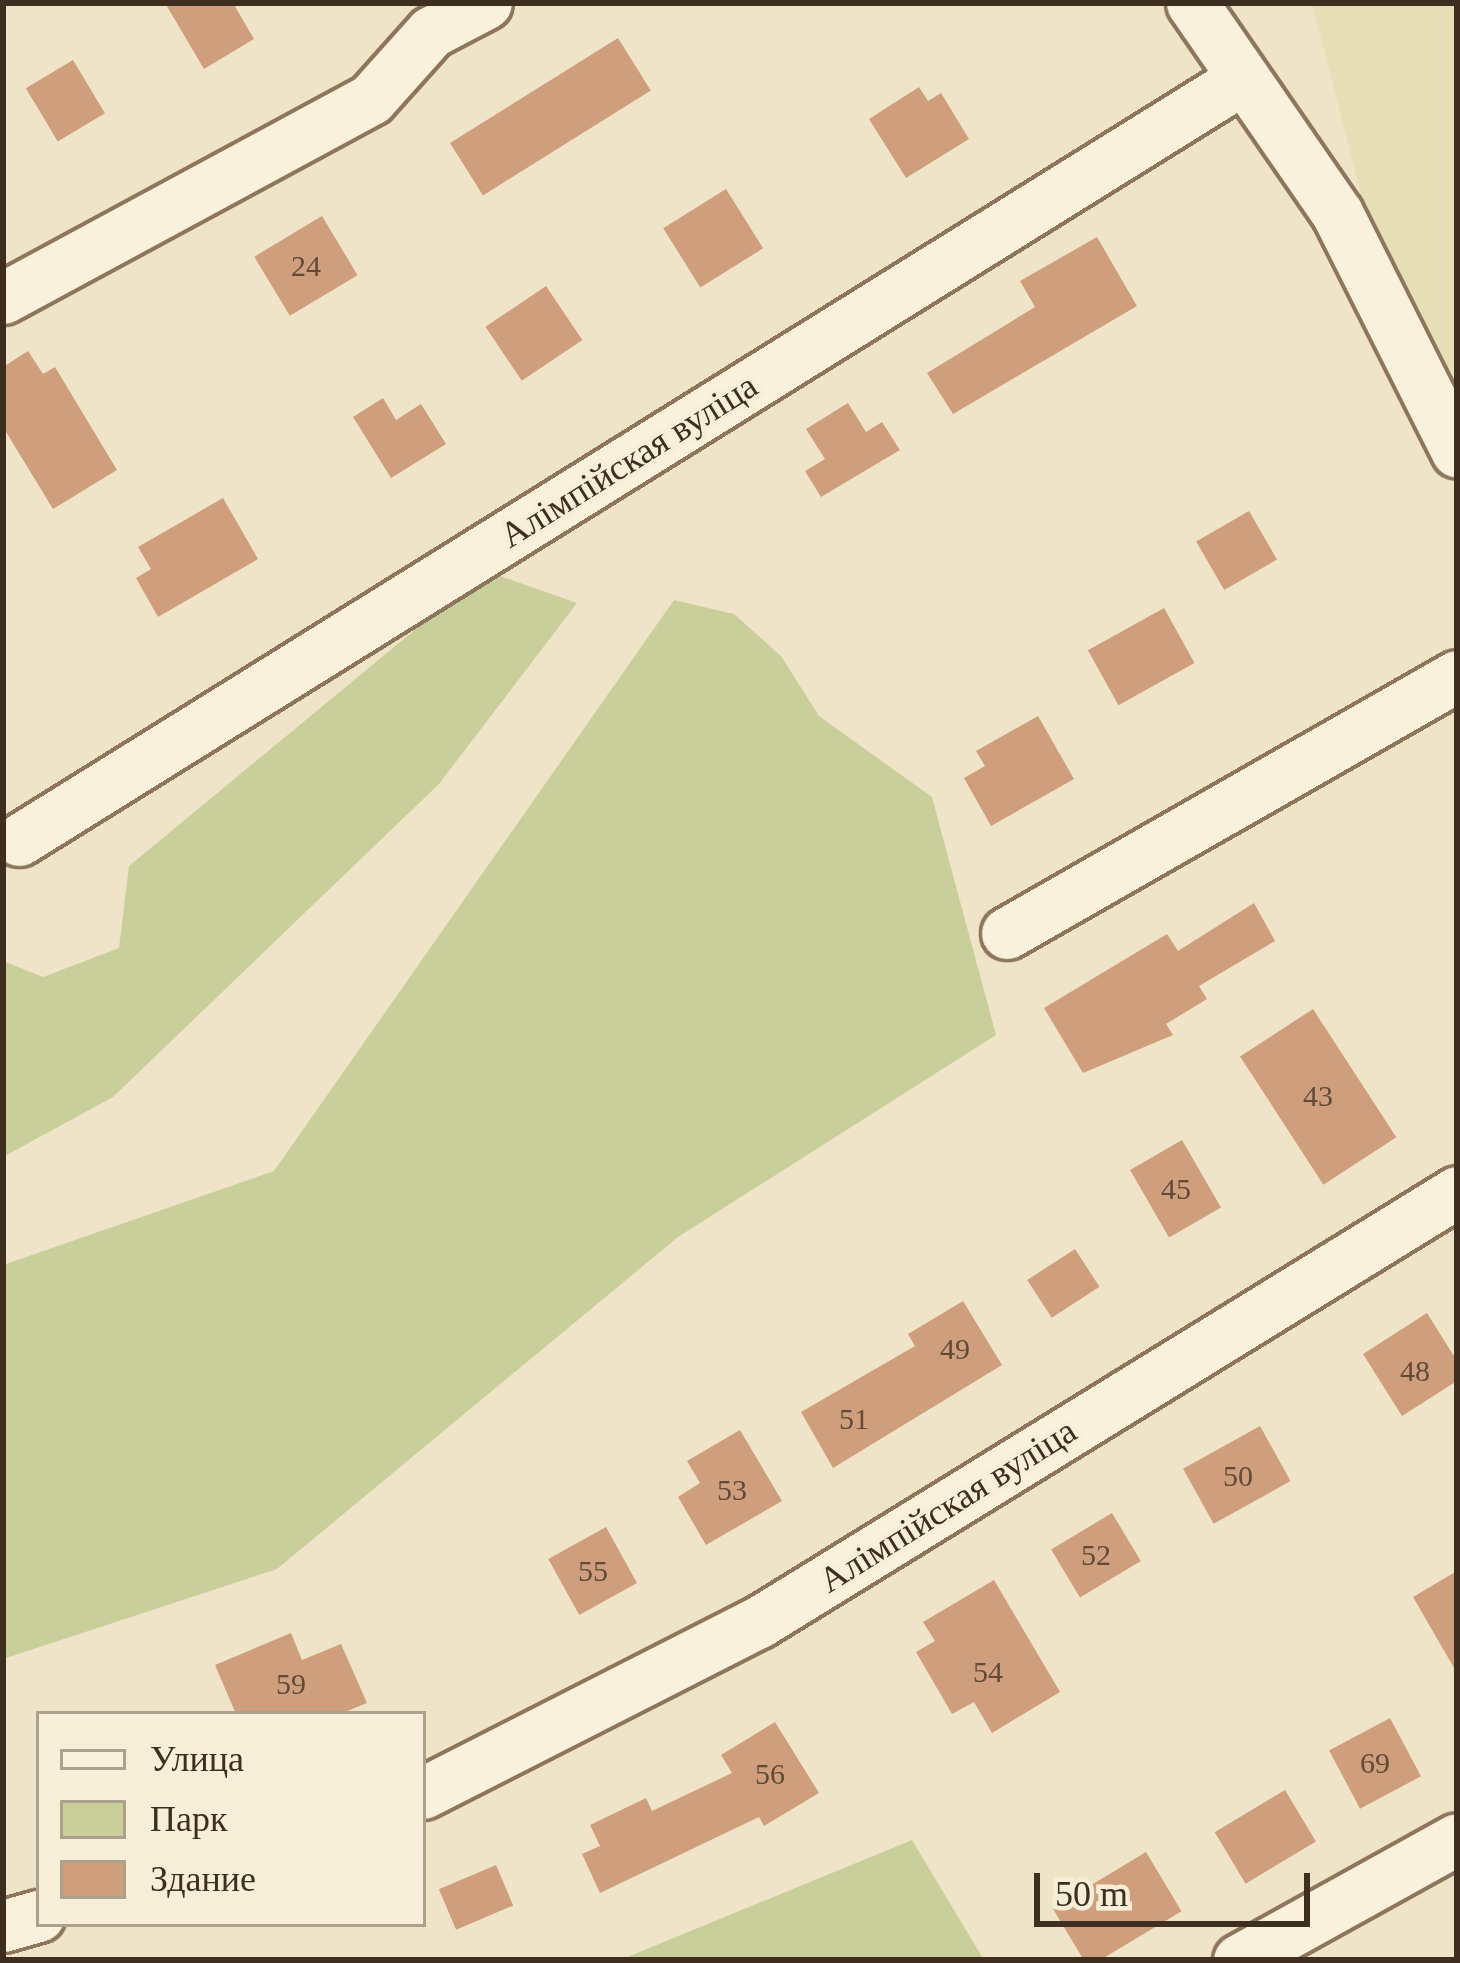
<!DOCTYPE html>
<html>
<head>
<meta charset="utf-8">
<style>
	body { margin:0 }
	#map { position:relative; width:1460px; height:1963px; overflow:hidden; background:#f0e4c8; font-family:Georgia,serif }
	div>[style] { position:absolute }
	.farmland>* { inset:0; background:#e6deb5 }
	.green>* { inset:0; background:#c9cf9b }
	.building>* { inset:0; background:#cf9f7d; transform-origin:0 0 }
	.roads { filter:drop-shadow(3px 0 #8d765c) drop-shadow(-3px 0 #8d765c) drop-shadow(0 3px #8d765c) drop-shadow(0 -3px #8d765c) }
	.minor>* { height:51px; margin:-25.5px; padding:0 25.5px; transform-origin:25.5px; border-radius:25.5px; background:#faf1dc }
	span { translate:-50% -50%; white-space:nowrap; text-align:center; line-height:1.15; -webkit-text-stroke:9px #f7eed8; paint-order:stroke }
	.number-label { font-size:30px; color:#624a37 }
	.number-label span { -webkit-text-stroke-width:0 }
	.street-label { font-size:36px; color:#3d2e20 }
	.frame { position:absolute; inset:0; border:6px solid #3d2e20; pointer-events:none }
	.legend { position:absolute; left:36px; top:1711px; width:390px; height:216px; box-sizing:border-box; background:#f7eed8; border:3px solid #ada18e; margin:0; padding:15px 21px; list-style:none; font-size:36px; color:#3d2e20 }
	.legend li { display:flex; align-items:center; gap:24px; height:60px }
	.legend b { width:60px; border:3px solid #ada18e }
	.scale { position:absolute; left:1034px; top:1873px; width:276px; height:54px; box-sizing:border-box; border:6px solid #3d2e20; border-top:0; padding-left:15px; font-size:36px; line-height:42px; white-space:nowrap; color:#3d2e20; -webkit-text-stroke:9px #f7eed8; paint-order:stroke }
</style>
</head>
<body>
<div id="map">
	<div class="farmland">
		<i style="clip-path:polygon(1312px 3px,1457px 3px,1457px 459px,1397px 333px)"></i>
	</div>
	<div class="green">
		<i style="clip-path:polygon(486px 571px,577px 603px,439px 784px,113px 1097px,3px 1157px,3px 961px,43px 977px,119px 948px,129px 866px)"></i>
		<i style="clip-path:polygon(674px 600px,734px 614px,781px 656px,819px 716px,932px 797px,996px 1035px,678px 1237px,277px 1569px,3px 1659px,3px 1265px,274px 1171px)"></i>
		<i style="clip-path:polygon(912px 1840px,984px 1960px,620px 1960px)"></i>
	</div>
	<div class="building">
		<i style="clip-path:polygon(165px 3px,233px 3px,254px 39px,204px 69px)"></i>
		<i style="left:618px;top:38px;width:62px;height:198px;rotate:58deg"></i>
		<i style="left:73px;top:60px;width:62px;height:55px;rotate:59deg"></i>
		<i style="clip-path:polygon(919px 87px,928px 101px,941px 93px,969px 139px,906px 178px,869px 119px)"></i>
		<i style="left:726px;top:189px;width:70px;height:74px;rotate:58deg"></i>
		<i style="left:322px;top:216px;width:69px;height:79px;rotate:59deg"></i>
		<i style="clip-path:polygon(1097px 237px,1137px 306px,953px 414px,927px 373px,1035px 307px,1020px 281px)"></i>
		<i style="left:546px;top:286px;width:65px;height:73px;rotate:56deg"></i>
		<i style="clip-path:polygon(28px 351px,43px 374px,55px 367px,117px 470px,53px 509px,3px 427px,3px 367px)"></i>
		<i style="clip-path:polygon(383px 398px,396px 420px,421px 404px,446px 444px,391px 478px,353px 417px)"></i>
		<i style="clip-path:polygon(848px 403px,866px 432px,882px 422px,900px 450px,821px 497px,805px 471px,825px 459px,806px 429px)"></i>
		<i style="clip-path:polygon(223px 498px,258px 559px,158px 617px,136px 578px,151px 569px,138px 547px)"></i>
		<i style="left:1249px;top:511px;width:56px;height:61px;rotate:60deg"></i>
		<i style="left:1164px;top:608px;width:63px;height:87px;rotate:61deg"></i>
		<i style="clip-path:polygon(1038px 716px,1074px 779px,991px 826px,964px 778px,985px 766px,976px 751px)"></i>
		<i style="clip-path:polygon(1254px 903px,1275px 941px,1199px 986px,1207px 999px,1166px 1024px,1173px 1035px,1083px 1073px,1044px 1008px,1167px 934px,1178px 951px)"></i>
		<i style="left:1313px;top:1009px;width:153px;height:87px;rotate:57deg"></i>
		<i style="left:1182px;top:1140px;width:78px;height:60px;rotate:60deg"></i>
		<i style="left:1075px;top:1249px;width:45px;height:57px;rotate:57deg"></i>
		<i style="clip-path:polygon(963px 1301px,1002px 1365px,833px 1468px,801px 1412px,915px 1346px,908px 1334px)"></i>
		<i style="clip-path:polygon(1427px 1313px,1457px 1361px,1457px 1381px,1402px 1416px,1363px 1354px)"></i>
		<i style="left:1260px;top:1426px;width:63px;height:88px;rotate:61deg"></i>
		<i style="clip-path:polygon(740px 1430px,782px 1501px,706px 1545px,678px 1497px,700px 1483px,687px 1461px)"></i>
		<i style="left:1112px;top:1513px;width:56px;height:71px;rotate:59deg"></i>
		<i style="left:606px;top:1527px;width:64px;height:66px;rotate:61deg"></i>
		<i style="clip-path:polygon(1457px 1571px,1457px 1673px,1413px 1597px)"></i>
		<i style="clip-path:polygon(994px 1580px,1060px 1692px,992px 1733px,974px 1702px,952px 1714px,916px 1652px,935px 1641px,923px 1622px)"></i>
		<i style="clip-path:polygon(291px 1633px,302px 1660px,341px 1644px,367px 1703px,340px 1714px,236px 1714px,215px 1665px)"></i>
		<i style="left:1390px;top:1718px;width:66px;height:69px;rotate:62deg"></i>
		<i style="clip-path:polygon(775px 1722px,819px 1793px,764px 1826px,759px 1817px,600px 1893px,582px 1854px,600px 1846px,590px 1825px,646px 1798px,652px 1811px,732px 1773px,721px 1755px)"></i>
		<i style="left:1285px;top:1790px;width:60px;height:82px;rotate:59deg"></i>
		<i style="left:1146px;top:1852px;width:69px;height:109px;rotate:59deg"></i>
		<i style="left:496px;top:1865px;width:44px;height:62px;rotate:67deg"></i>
	</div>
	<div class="roads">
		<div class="minor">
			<i style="left:1192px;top:3px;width:255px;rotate:55.4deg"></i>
			<i style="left:1337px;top:213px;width:267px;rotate:63.3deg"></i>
			<i style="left:3px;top:298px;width:418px;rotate:-28.4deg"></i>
			<i style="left:371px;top:99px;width:90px;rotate:-48.2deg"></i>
			<i style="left:431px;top:32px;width:62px;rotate:-27.8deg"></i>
			<i style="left:19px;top:840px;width:1437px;rotate:-31.89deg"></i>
			<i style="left:1007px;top:933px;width:518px;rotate:-29.73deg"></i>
			<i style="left:423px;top:1793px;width:377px;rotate:-27deg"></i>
			<i style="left:759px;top:1622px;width:820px;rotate:-31.63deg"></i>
			<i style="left:3px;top:1926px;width:37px;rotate:-16deg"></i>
			<i style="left:1239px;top:1960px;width:249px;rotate:-29deg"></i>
		</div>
	</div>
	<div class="number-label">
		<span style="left:306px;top:266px">24</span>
		<span style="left:1318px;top:1096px">43</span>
		<span style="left:1176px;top:1189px">45</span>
		<span style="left:955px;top:1349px">49</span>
		<span style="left:1415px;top:1371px">48</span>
		<span style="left:854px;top:1419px">51</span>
		<span style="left:1238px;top:1476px">50</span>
		<span style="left:732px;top:1490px">53</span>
		<span style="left:1096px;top:1555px">52</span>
		<span style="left:593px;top:1571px">55</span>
		<span style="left:988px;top:1672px">54</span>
		<span style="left:291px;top:1684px">59</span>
		<span style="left:1375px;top:1763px">69</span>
		<span style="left:770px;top:1774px">56</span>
	</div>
	<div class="street-label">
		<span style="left:629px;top:461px;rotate:-32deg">Алімпійская вуліца</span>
		<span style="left:948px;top:1506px;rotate:-32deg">Алімпійская вуліца</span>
	</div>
	<div class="frame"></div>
	<ul class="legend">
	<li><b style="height:15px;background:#faf1dc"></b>Улица</li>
	<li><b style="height:33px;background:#c9cf9b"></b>Парк</li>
	<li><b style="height:33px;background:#cf9f7d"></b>Здание</li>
	</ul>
	<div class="scale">50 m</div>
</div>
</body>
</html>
